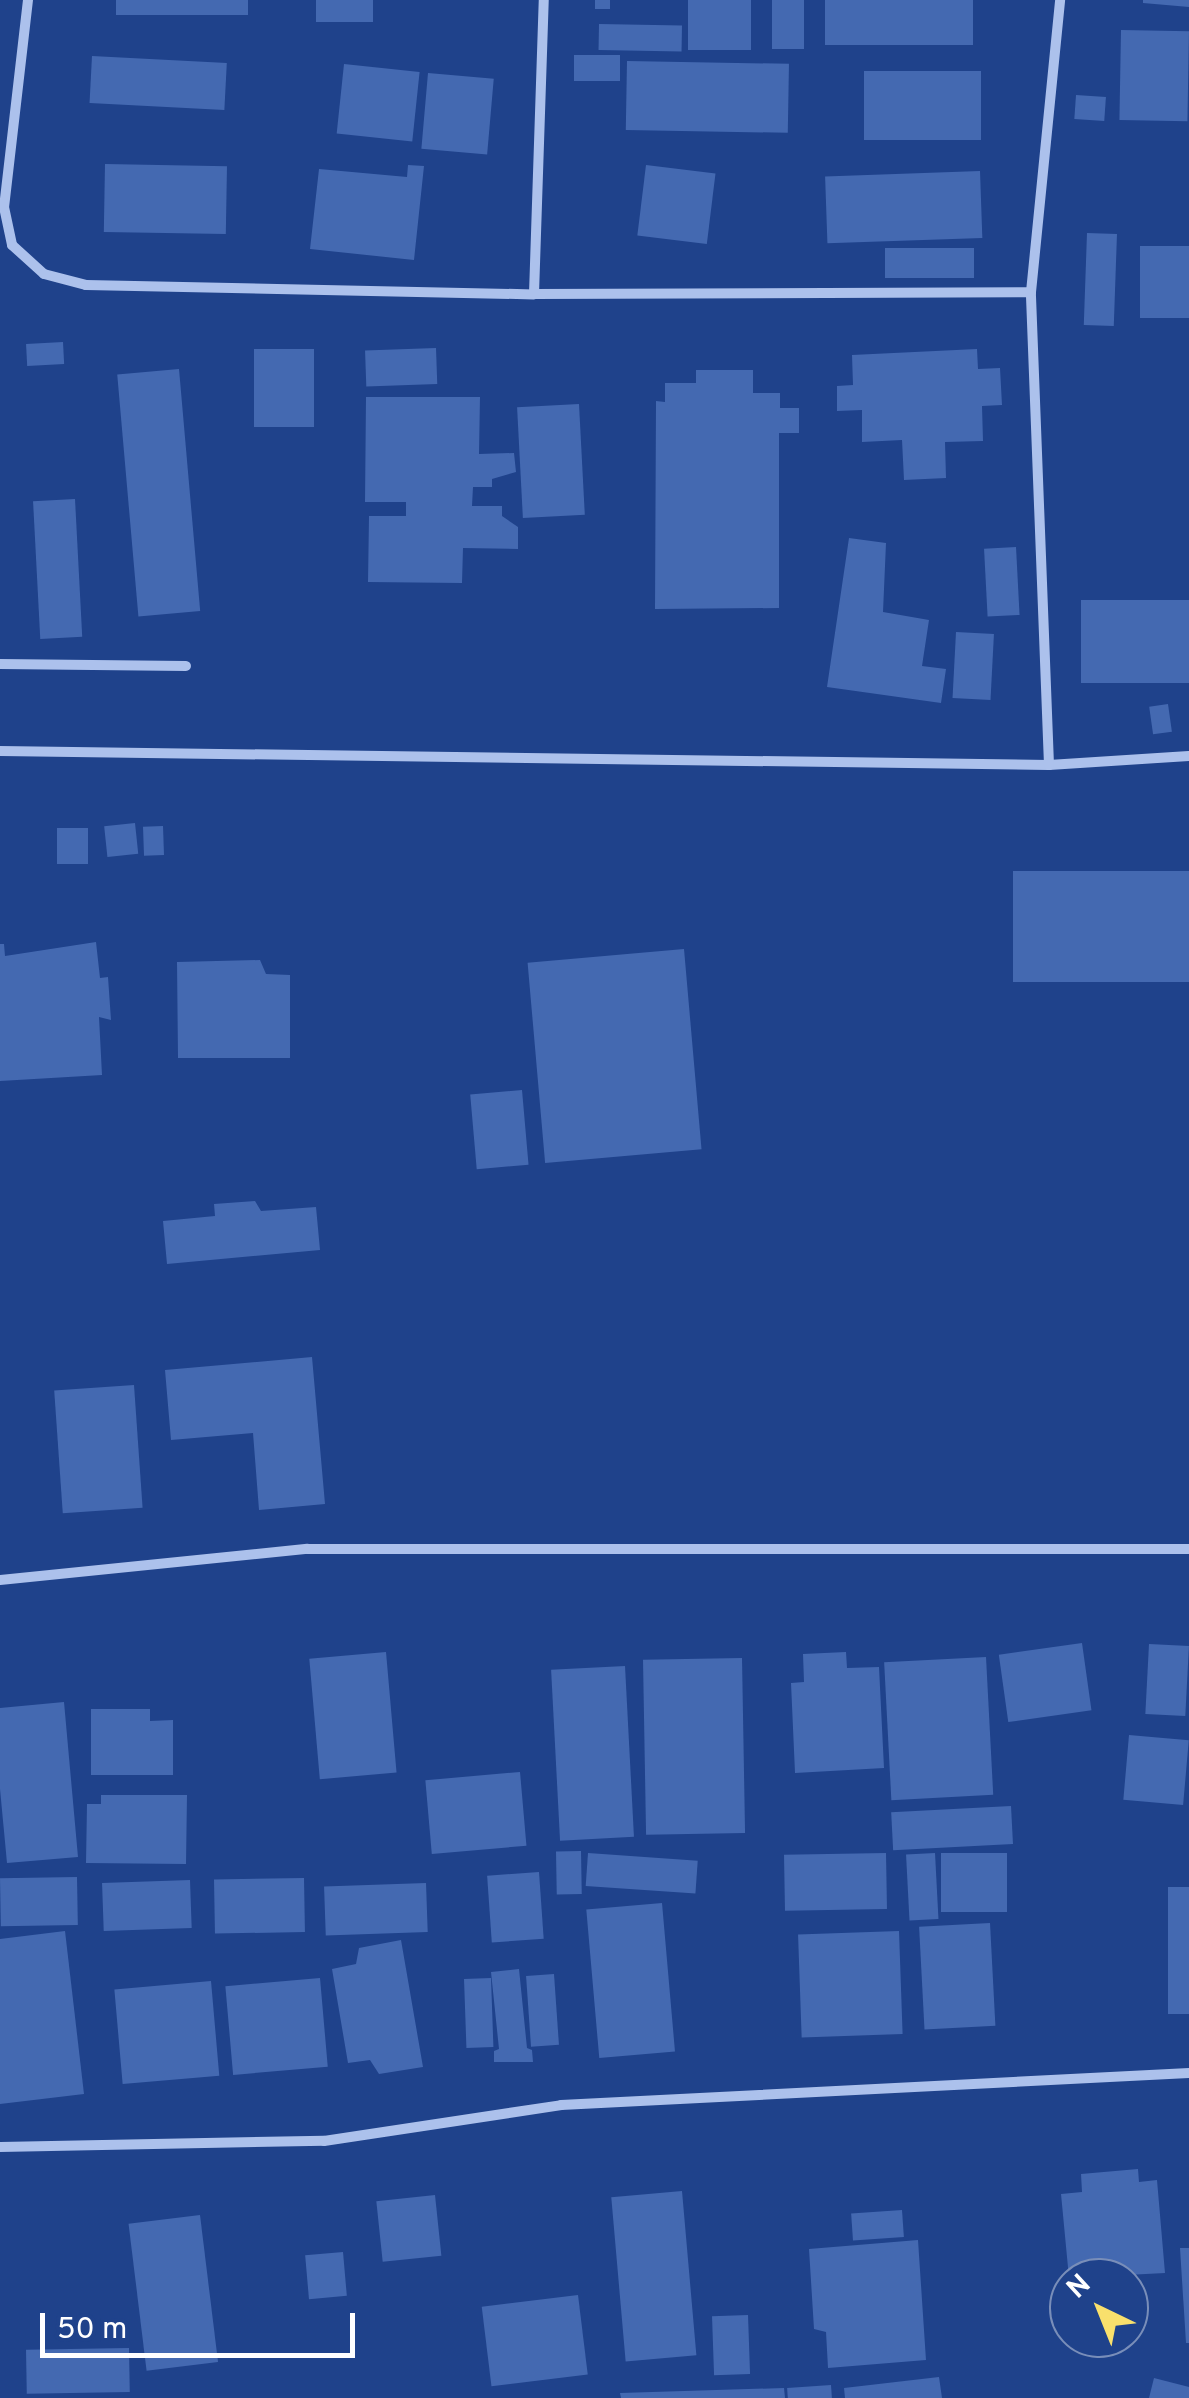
<!DOCTYPE html>
<html>
<head>
<meta charset="utf-8">
<style>
	body { margin:0 }
	#map { position:relative; width:1189px; height:2398px; overflow:hidden; background:#1f428b; font-family:Overpass,sans-serif }
	div>[style] { position:absolute }
	.building>* { inset:0; background:#4469b1; transform-origin:0 0 }
	.street>* { height:10px; margin:-5px; padding:0 5px; transform-origin:5px; border-radius:5px; background:#acc1ec }
	span { translate:-50% -50%; white-space:nowrap; text-align:center; line-height:1.15; -webkit-text-stroke:10px #1f428b; paint-order:stroke }
	.north { position:absolute; left:1049px; top:2258px; width:100px; height:100px; box-sizing:border-box; background:#1f428b; border:2px solid #798eb9; border-radius:50%; rotate:317deg; font-size:28px; font-weight:700; line-height:40px; text-align:center; color:#fff }
	.north::after { content:''; display:block; margin:auto; width:35px; height:45px; background:#f9e06c; clip-path:polygon(50% 0,100% 100%,50% 72%,0 100%) }
	.scale { position:absolute; left:40px; top:2313px; width:315px; height:45px; box-sizing:border-box; border:5px solid #fff; border-top:0; padding-left:12px; font-size:30px; line-height:35px; white-space:nowrap; color:#fff; -webkit-text-stroke:8px #1f428b; paint-order:stroke }
</style>
</head>
<body>
<div id="map">
	<div class="building">
		<i style="left:116px;top:0;width:132px;height:15px"></i>
		<i style="left:316px;top:0;width:57px;height:22px"></i>
		<i style="left:595px;top:0;width:15px;height:9px"></i>
		<i style="left:688px;top:0;width:63px;height:50px"></i>
		<i style="left:772px;top:0;width:32px;height:49px"></i>
		<i style="left:825px;top:0;width:148px;height:45px"></i>
		<i style="clip-path:polygon(1143px 0,1189px 0,1189px 7px,1143px 3px)"></i>
		<i style="left:599px;top:24px;width:83px;height:26px;rotate:1deg"></i>
		<i style="left:1121px;top:30px;width:68px;height:90px;rotate:1deg"></i>
		<i style="left:574px;top:55px;width:46px;height:26px"></i>
		<i style="left:92px;top:56px;width:135px;height:47px;rotate:3deg"></i>
		<i style="left:627px;top:61px;width:162px;height:69px;rotate:1deg"></i>
		<i style="left:344px;top:64px;width:76px;height:70px;rotate:6deg"></i>
		<i style="left:864px;top:71px;width:117px;height:69px"></i>
		<i style="left:428px;top:73px;width:66px;height:76px;rotate:5deg"></i>
		<i style="left:1076px;top:95px;width:30px;height:24px;rotate:4deg"></i>
		<i style="left:105px;top:164px;width:122px;height:68px;rotate:1deg"></i>
		<i style="clip-path:polygon(408px 165px,424px 166px,414px 260px,310px 249px,319px 169px,407px 177px)"></i>
		<i style="left:646px;top:165px;width:70px;height:71px;rotate:7deg"></i>
		<i style="left:980px;top:171px;width:67px;height:155px;rotate:88deg"></i>
		<i style="left:1087px;top:233px;width:30px;height:92px;rotate:2deg"></i>
		<i style="left:1140px;top:246px;width:49px;height:72px"></i>
		<i style="left:974px;top:248px;width:30px;height:89px;rotate:90deg"></i>
		<i style="left:63px;top:342px;width:22px;height:37px;rotate:87deg"></i>
		<i style="left:436px;top:348px;width:36px;height:71px;rotate:88deg"></i>
		<i style="left:254px;top:349px;width:60px;height:78px"></i>
		<i style="clip-path:polygon(977px 349px,978px 369px,1000px 368px,1002px 405px,982px 406px,983px 441px,945px 442px,946px 478px,904px 480px,902px 440px,862px 442px,862px 410px,837px 411px,837px 386px,853px 385px,852px 355px)"></i>
		<i style="left:179px;top:369px;width:243px;height:62px;rotate:85deg"></i>
		<i style="clip-path:polygon(696px 370px,753px 370px,753px 393px,780px 393px,780px 408px,799px 408px,799px 433px,779px 433px,779px 608px,655px 609px,656px 401px,665px 402px,665px 383px,696px 383px)"></i>
		<i style="clip-path:polygon(366px 397px,480px 397px,479px 454px,514px 453px,516px 472px,492px 479px,492px 487px,473px 487px,472px 506px,502px 506px,502px 516px,518px 527px,518px 549px,463px 548px,462px 583px,368px 582px,369px 516px,406px 516px,406px 502px,365px 502px)"></i>
		<i style="left:579px;top:404px;width:111px;height:62px;rotate:87deg"></i>
		<i style="left:75px;top:499px;width:138px;height:42px;rotate:87deg"></i>
		<i style="clip-path:polygon(849px 538px,886px 543px,883px 612px,929px 620px,922px 666px,946px 669px,941px 703px,827px 687px)"></i>
		<i style="left:1016px;top:547px;width:68px;height:32px;rotate:87deg"></i>
		<i style="left:1189px;top:600px;width:83px;height:108px;rotate:90deg"></i>
		<i style="left:956px;top:632px;width:38px;height:66px;rotate:3deg"></i>
		<i style="left:1168px;top:704px;width:28px;height:19px;rotate:82deg"></i>
		<i style="left:135px;top:823px;width:31px;height:31px;rotate:84deg"></i>
		<i style="left:163px;top:826px;width:29px;height:20px;rotate:88deg"></i>
		<i style="left:57px;top:828px;width:31px;height:36px"></i>
		<i style="left:1189px;top:871px;width:111px;height:176px;rotate:90deg"></i>
		<i style="clip-path:polygon(96px 942px,100px 978px,108px 977px,111px 1020px,99px 1017px,102px 1075px,0 1081px,0 944px,4px 944px,5px 956px)"></i>
		<i style="left:684px;top:949px;width:201px;height:157px;rotate:85deg"></i>
		<i style="clip-path:polygon(260px 960px,266px 974px,290px 975px,290px 1058px,178px 1058px,177px 962px)"></i>
		<i style="left:522px;top:1090px;width:75px;height:52px;rotate:85deg"></i>
		<i style="clip-path:polygon(255px 1201px,261px 1211px,316px 1207px,320px 1250px,167px 1264px,163px 1221px,215px 1216px,214px 1204px)"></i>
		<i style="clip-path:polygon(312px 1357px,325px 1504px,259px 1510px,253px 1433px,171px 1440px,165px 1370px)"></i>
		<i style="left:134px;top:1385px;width:123px;height:80px;rotate:86deg"></i>
		<i style="left:1082px;top:1643px;width:68px;height:84px;rotate:82deg"></i>
		<i style="left:1149px;top:1644px;width:40px;height:70px;rotate:3deg"></i>
		<i style="left:386px;top:1652px;width:121px;height:77px;rotate:85deg"></i>
		<i style="clip-path:polygon(846px 1652px,847px 1668px,879px 1667px,884px 1768px,795px 1773px,791px 1683px,804px 1682px,803px 1654px)"></i>
		<i style="left:986px;top:1657px;width:138px;height:102px;rotate:87deg"></i>
		<i style="left:742px;top:1658px;width:175px;height:99px;rotate:89deg"></i>
		<i style="left:625px;top:1666px;width:171px;height:74px;rotate:87deg"></i>
		<i style="clip-path:polygon(64px 1702px,78px 1857px,7px 1863px,0 1789px,0 1708px)"></i>
		<i style="clip-path:polygon(91px 1709px,150px 1709px,150px 1721px,173px 1720px,173px 1775px,91px 1775px)"></i>
		<i style="left:1129px;top:1735px;width:60px;height:65px;rotate:5deg"></i>
		<i style="left:520px;top:1772px;width:74px;height:95px;rotate:85deg"></i>
		<i style="clip-path:polygon(101px 1795px,187px 1795px,186px 1864px,86px 1863px,87px 1804px,101px 1804px)"></i>
		<i style="left:1011px;top:1806px;width:38px;height:120px;rotate:87deg"></i>
		<i style="left:581px;top:1851px;width:43px;height:25px;rotate:89deg"></i>
		<i style="left:588px;top:1853px;width:110px;height:33px;rotate:4deg"></i>
		<i style="left:886px;top:1853px;width:56px;height:102px;rotate:89deg"></i>
		<i style="left:935px;top:1853px;width:66px;height:29px;rotate:87deg"></i>
		<i style="left:941px;top:1853px;width:66px;height:59px"></i>
		<i style="left:539px;top:1872px;width:67px;height:52px;rotate:86deg"></i>
		<i style="left:77px;top:1877px;width:48px;height:77px;rotate:89deg"></i>
		<i style="left:304px;top:1878px;width:54px;height:90px;rotate:89deg"></i>
		<i style="left:190px;top:1880px;width:48px;height:88px;rotate:88deg"></i>
		<i style="left:426px;top:1883px;width:49px;height:102px;rotate:88deg"></i>
		<i style="left:1189px;top:1887px;width:127px;height:21px;rotate:90deg"></i>
		<i style="left:662px;top:1903px;width:149px;height:76px;rotate:85deg"></i>
		<i style="left:990px;top:1923px;width:103px;height:71px;rotate:87deg"></i>
		<i style="clip-path:polygon(65px 1931px,84px 2094px,0 2104px,0 1939px)"></i>
		<i style="left:899px;top:1931px;width:103px;height:101px;rotate:88deg"></i>
		<i style="clip-path:polygon(401px 1940px,423px 2067px,379px 2074px,370px 2060px,348px 2063px,332px 1969px,356px 1964px,359px 1948px)"></i>
		<i style="clip-path:polygon(519px 1969px,527px 2048px,532px 2050px,533px 2062px,494px 2062px,494px 2051px,499px 2049px,491px 1972px)"></i>
		<i style="left:554px;top:1974px;width:71px;height:28px;rotate:86deg"></i>
		<i style="left:320px;top:1978px;width:89px;height:95px;rotate:85deg"></i>
		<i style="left:491px;top:1978px;width:69px;height:27px;rotate:88deg"></i>
		<i style="left:211px;top:1981px;width:95px;height:97px;rotate:85deg"></i>
		<i style="clip-path:polygon(1138px 2169px,1139px 2182px,1157px 2180px,1165px 2273px,1069px 2278px,1061px 2194px,1082px 2192px,1081px 2174px)"></i>
		<i style="left:682px;top:2191px;width:165px;height:71px;rotate:85deg"></i>
		<i style="left:435px;top:2195px;width:61px;height:59px;rotate:84deg"></i>
		<i style="left:902px;top:2210px;width:27px;height:51px;rotate:86deg"></i>
		<i style="left:200px;top:2215px;width:148px;height:72px;rotate:83deg"></i>
		<i style="clip-path:polygon(918px 2240px,926px 2360px,828px 2368px,826px 2332px,814px 2329px,809px 2249px)"></i>
		<i style="clip-path:polygon(1180px 2248px,1189px 2248px,1189px 2343px,1186px 2343px)"></i>
		<i style="left:343px;top:2252px;width:44px;height:38px;rotate:85deg"></i>
		<i style="left:578px;top:2295px;width:80px;height:97px;rotate:83deg"></i>
		<i style="left:748px;top:2315px;width:59px;height:36px;rotate:88deg"></i>
		<i style="left:129px;top:2348px;width:44px;height:103px;rotate:89deg"></i>
		<i style="clip-path:polygon(939px 2377px,942px 2398px,845px 2398px,844px 2388px)"></i>
		<i style="clip-path:polygon(1154px 2378px,1189px 2387px,1189px 2398px,1149px 2398px)"></i>
		<i style="left:831px;top:2385px;width:13px;height:44px;rotate:86deg"></i>
		<i style="clip-path:polygon(784px 2388px,785px 2398px,621px 2398px,620px 2393px)"></i>
	</div>
	<div class="street">
		<i style="left:28px;top:0;width:208px;rotate:96.6deg"></i>
		<i style="left:4px;top:207px;width:39px;rotate:78deg"></i>
		<i style="left:12px;top:245px;width:43px;rotate:42.2deg"></i>
		<i style="left:44px;top:274px;width:43px;rotate:14.7deg"></i>
		<i style="left:86px;top:285px;width:448px;rotate:1.2deg"></i>
		<i style="left:534px;top:294px;width:497px;rotate:-0.2deg"></i>
		<i style="left:534px;top:294px;width:294px;rotate:-88.1deg"></i>
		<i style="left:0;top:664px;width:186px;rotate:0.6deg"></i>
		<i style="left:0;top:751px;width:1049px;rotate:0.76deg"></i>
		<i style="left:1049px;top:765px;width:140px;rotate:-3.7deg"></i>
		<i style="left:1049px;top:765px;width:473px;rotate:-92.2deg"></i>
		<i style="left:1031px;top:292px;width:293px;rotate:-84.3deg"></i>
		<i style="left:0;top:1580px;width:309px;rotate:-5.8deg"></i>
		<i style="left:307px;top:1549px;width:882px"></i>
		<i style="left:0;top:2147px;width:324px;rotate:-1.1deg"></i>
		<i style="left:324px;top:2141px;width:240px;rotate:-8.6deg"></i>
		<i style="left:561px;top:2105px;width:629px;rotate:-2.92deg"></i>
	</div>
	<div class="north">N</div>
	<div class="scale">50 m</div>
</div>
</body>
</html>
